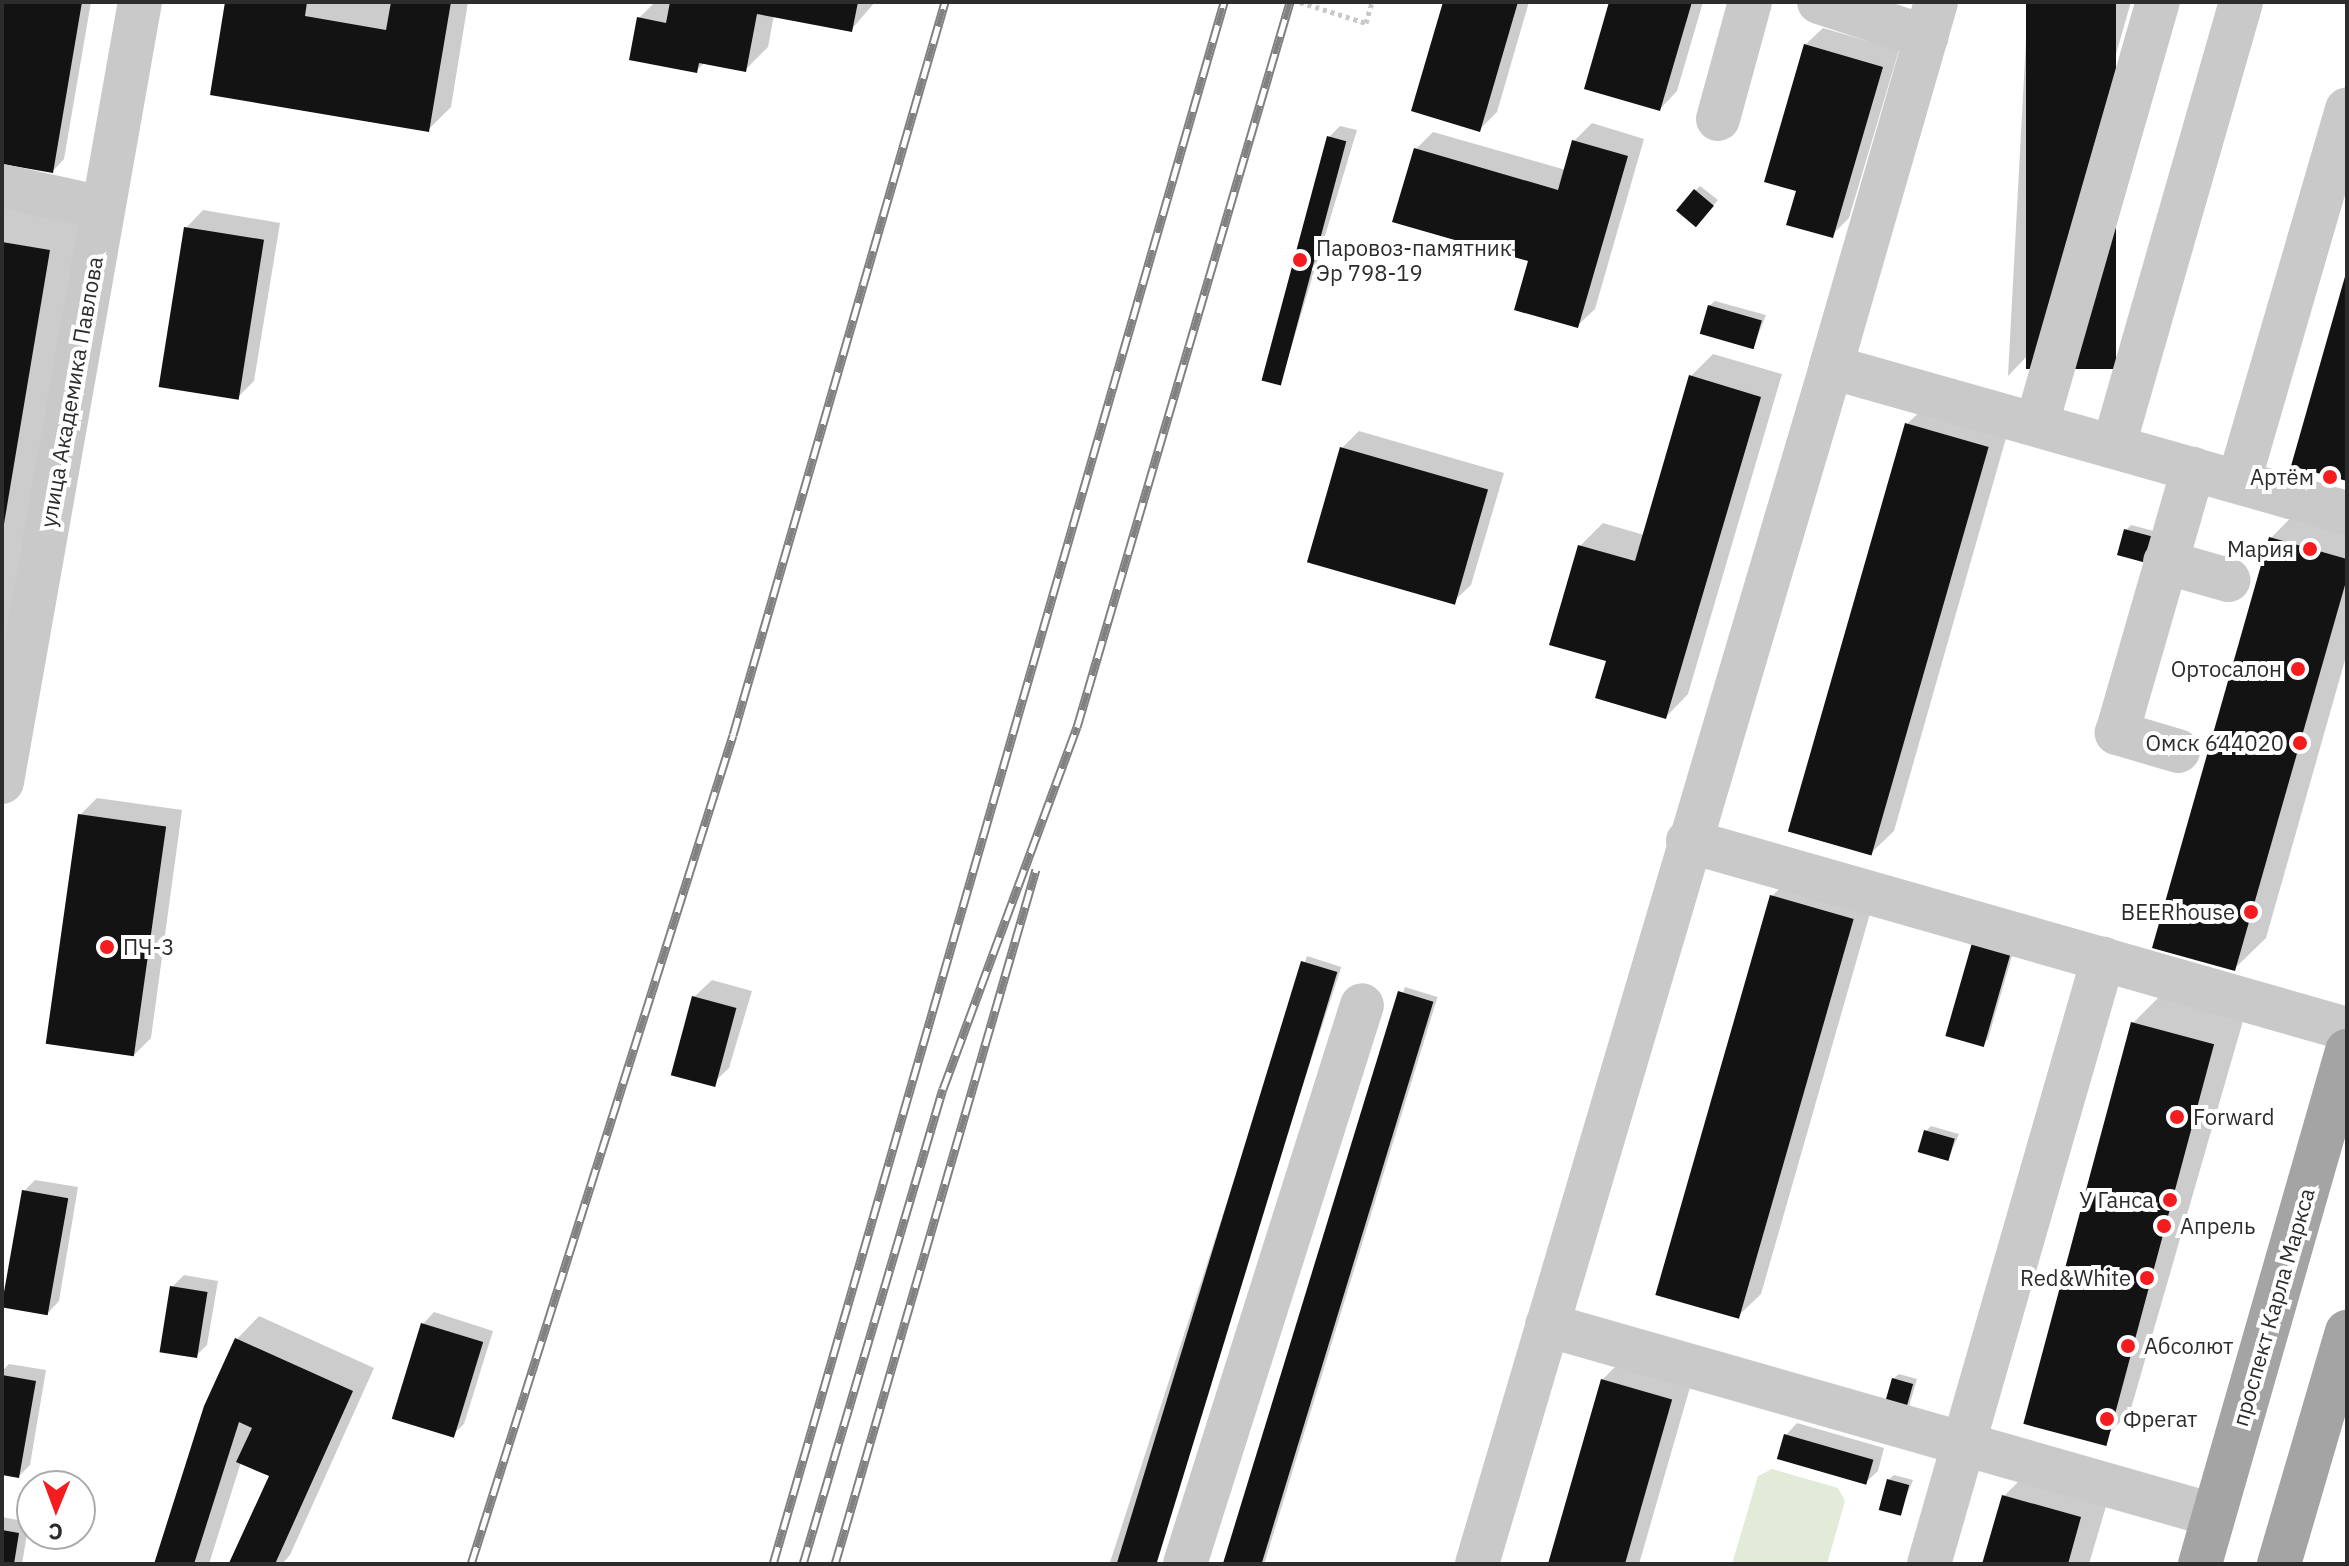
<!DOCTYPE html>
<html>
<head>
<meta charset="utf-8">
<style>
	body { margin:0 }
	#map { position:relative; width:2349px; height:1566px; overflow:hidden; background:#fff; font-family:"IBM Plex Sans",sans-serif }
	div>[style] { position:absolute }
	.green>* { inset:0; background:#e1ebd7 }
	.shadow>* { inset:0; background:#0003; transform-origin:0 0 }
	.building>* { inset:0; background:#131313; transform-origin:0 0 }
	.path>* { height:5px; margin-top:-2.5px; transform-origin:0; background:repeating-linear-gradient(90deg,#c9c9c9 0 4px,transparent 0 8px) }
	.minor>* { height:44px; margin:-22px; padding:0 22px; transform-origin:22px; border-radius:22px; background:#c9c9c9 }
	.major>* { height:44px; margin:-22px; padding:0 22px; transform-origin:22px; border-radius:22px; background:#a4a4a4 }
	.rail>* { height:9px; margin-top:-4.5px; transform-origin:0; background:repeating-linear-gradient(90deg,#fff 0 18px,#818181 0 36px); box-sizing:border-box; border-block:2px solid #818181 }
	.dots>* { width:22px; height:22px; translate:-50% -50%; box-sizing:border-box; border:4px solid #fff; border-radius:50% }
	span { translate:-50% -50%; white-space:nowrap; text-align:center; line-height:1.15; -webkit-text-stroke:8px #fff; paint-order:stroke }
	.poi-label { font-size:22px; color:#2c2c2c }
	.left { translate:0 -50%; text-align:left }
	.right { translate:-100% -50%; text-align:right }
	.street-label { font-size:22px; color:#2c2c2c }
	.frame { position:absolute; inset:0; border:4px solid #2c2c2c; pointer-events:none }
	.north { position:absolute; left:16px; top:1470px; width:80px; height:80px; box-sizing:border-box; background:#fff; border:2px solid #ababab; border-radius:50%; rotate:181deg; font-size:22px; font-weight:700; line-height:32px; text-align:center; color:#2c2c2c }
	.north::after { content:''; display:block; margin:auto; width:28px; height:36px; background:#f51c20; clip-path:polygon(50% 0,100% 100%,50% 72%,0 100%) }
</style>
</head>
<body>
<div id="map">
	<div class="green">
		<i style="clip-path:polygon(1772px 1469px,1838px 1488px,1845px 1501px,1827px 1564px,1732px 1564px,1758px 1476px)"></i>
	</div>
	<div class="shadow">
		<i style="clip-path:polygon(2px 2px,91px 2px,64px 159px,53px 171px,2px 162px)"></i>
		<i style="clip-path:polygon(227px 2px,468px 2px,451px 107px,428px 130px)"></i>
		<i style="clip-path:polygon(655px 2px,875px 2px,851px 30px,774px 15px,768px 47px,745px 70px,705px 62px,696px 71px,639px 18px)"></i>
		<i style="clip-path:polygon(1446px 2px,1529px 2px,1497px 112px,1479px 130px)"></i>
		<i style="clip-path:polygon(1611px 2px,1703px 2px,1677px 91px,1660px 109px)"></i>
		<i style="clip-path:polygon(2028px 2px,2131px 2px,2030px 353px,2008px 376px)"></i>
		<i style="clip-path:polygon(1823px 28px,1899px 50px,1849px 218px,1832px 235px,1798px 190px,1805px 45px)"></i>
		<i style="clip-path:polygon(1592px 123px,1644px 139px,1595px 309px,1577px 326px,1531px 260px,1416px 149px,1433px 132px,1566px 170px,1574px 141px)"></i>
		<i style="clip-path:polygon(1340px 126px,1357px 130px,1284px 371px,1272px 382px,1329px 137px)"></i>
		<i style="clip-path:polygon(1700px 186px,1718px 200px,1701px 219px,1695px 191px)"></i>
		<i style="clip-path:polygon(2px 205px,80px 219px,9px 643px,2px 650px)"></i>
		<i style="clip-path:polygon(203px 210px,280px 223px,254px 381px,237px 398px,186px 228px)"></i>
		<i style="clip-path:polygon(1715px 301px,1766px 315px,1753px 348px,1709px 306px)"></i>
		<i style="clip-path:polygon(1713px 354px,1782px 374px,1688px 694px,1666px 717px,1608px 659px,1580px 546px,1603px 523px,1644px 535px,1691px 376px)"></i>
		<i style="clip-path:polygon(1930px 402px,2010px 424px,1894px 831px,1871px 853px,1907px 424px)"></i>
		<i style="clip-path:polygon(1359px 431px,1504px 473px,1471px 585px,1453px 602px,1342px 448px)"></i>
		<i style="clip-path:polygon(2302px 506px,2347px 519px,2347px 653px,2266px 938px,2234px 969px,2271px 538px)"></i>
		<i style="clip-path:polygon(2131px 525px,2169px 535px,2162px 559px,2126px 530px)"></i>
		<i style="clip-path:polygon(97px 798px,182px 810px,151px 1038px,134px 1055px,80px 815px)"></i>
		<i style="clip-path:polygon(1795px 874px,1875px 896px,1761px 1294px,1738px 1316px,1772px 896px)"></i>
		<i style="clip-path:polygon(2016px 942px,1988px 1039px,1983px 1044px,1947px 1034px)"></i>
		<i style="left:1307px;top:956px;width:36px;height:639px;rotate:18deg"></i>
		<i style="clip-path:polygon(712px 980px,752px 991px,729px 1068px,711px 1085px,694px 997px)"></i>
		<i style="left:1405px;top:987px;width:34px;height:607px;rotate:17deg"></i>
		<i style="clip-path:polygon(2165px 991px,2245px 1014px,2130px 1412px,2099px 1443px,2133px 1023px)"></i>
		<i style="clip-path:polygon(1931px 1126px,1959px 1134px,1948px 1159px,1926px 1131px)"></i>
		<i style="clip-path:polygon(35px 1180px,78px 1187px,59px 1301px,48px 1313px,24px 1191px)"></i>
		<i style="clip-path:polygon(184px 1275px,218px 1281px,207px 1345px,196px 1356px,172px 1287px)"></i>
		<i style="clip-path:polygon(434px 1312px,493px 1331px,464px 1424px,452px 1435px,394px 1416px,423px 1324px)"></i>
		<i style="clip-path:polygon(259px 1316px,374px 1368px,290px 1555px,282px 1564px,232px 1562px,271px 1475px,241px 1462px,209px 1564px,156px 1564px,237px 1339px)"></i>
		<i style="clip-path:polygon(1625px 1357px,1693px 1377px,1639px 1564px,1550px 1564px,1602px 1380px)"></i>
		<i style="clip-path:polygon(9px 1364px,46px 1370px,30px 1465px,19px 1476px,2px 1473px,2px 1371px)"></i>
		<i style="clip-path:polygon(1899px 1374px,1917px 1379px,1908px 1410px,1893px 1379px)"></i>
		<i style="clip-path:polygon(1797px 1423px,1884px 1448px,1878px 1471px,1866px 1482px,1786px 1435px)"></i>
		<i style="clip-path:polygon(2036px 1464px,2112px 1486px,2089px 1564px,1984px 1564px,2004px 1496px)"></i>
		<i style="clip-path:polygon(1894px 1475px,1913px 1480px,1899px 1515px,1888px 1480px)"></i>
		<i style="clip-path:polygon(2px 1517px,29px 1522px,22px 1564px,2px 1564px)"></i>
	</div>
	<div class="building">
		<i style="clip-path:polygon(2px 2px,82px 2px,53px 173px,2px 164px)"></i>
		<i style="clip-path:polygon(225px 2px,307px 2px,305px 16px,386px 30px,391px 2px,451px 2px,429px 132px,210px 95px)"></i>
		<i style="clip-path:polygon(670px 2px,858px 2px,852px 32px,757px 14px,746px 72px,699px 63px,697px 73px,629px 60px,637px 17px,666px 23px)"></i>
		<i style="clip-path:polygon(1443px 2px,1518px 2px,1480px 132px,1411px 111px)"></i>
		<i style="clip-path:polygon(1609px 2px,1692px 2px,1660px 111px,1584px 89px)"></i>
		<i style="left:2026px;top:2px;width:90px;height:367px"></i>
		<i style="clip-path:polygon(1804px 44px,1883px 67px,1833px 238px,1786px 225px,1796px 191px,1764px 182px)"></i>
		<i style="left:1327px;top:136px;width:20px;height:253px;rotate:15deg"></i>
		<i style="clip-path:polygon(1572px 140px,1628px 156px,1578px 328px,1514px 310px,1528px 261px,1392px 222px,1414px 148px,1558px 190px)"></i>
		<i style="left:1694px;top:189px;width:26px;height:28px;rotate:40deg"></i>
		<i style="left:184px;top:227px;width:81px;height:162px;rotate:9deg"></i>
		<i style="clip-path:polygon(2px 242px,50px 250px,4px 524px,2px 523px)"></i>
		<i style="clip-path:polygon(2346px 273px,2347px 273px,2347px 481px,2291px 466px)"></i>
		<i style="left:1708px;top:305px;width:56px;height:30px;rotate:16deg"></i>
		<i style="clip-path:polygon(1689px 375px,1761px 397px,1666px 719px,1595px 698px,1606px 661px,1549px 645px,1578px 545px,1635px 561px)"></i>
		<i style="left:1905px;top:423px;width:87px;height:425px;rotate:16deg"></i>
		<i style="left:1340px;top:447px;width:154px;height:120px;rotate:16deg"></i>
		<i style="left:2124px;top:529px;width:42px;height:27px;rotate:15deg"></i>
		<i style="clip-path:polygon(2269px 537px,2347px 559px,2347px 578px,2235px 971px,2152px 948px)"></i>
		<i style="left:78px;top:814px;width:89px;height:232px;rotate:8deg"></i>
		<i style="left:1770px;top:895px;width:87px;height:416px;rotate:16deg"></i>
		<i style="left:1974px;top:936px;width:40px;height:104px;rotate:16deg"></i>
		<i style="left:1301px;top:961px;width:38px;height:633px;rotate:17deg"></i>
		<i style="left:1398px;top:991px;width:37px;height:601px;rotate:17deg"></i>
		<i style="left:692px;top:996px;width:46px;height:82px;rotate:15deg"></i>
		<i style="left:2131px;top:1022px;width:86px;height:416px;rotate:15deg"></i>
		<i style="left:1924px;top:1130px;width:32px;height:23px;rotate:16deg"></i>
		<i style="left:22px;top:1190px;width:47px;height:119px;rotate:10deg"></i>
		<i style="left:170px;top:1286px;width:38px;height:67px;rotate:9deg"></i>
		<i style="left:421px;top:1323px;width:65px;height:100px;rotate:17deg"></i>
		<i style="clip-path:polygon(235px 1338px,353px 1391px,275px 1564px,229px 1563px,269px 1476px,236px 1462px,252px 1428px,239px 1422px,194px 1564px,154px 1564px,204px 1406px)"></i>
		<i style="clip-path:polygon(2px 1375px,36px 1381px,19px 1478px,2px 1475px)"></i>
		<i style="left:1892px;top:1378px;width:22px;height:34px;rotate:16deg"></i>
		<i style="left:1601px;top:1379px;width:74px;height:192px;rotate:16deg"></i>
		<i style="left:1784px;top:1434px;width:93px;height:26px;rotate:16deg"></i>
		<i style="left:1887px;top:1479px;width:23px;height:32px;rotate:15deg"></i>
		<i style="clip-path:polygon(2002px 1495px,2081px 1517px,2068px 1564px,1982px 1564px)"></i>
		<i style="clip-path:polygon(2px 1530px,19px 1533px,14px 1564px,2px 1564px)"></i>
	</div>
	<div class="path">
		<i style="left:1300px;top:2px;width:69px;rotate:17.7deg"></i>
		<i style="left:1366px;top:23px;width:22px;rotate:-74deg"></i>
	</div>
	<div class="minor">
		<i style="left:1819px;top:2px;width:113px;rotate:18.1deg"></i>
		<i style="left:1926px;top:37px;width:343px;rotate:106.1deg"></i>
		<i style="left:1831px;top:367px;width:536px;rotate:15.8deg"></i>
		<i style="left:1926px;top:37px;width:36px;rotate:-74deg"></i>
		<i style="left:1718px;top:119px;width:121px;rotate:-74.7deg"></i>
		<i style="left:2px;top:186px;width:103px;rotate:12.3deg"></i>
		<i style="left:2037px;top:423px;width:438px;rotate:-74deg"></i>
		<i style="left:2114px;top:445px;width:461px;rotate:-74deg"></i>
		<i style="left:2239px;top:481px;width:387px;rotate:-73.8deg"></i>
		<i style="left:2165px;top:562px;width:66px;rotate:15.9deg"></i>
		<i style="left:2178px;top:751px;width:64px;rotate:-163.6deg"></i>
		<i style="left:2117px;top:733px;width:275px;rotate:-73.9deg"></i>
		<i style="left:2px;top:782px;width:792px;rotate:-79.97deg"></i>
		<i style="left:1688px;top:841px;width:685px;rotate:15.92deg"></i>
		<i style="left:1547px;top:1325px;width:693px;rotate:15.92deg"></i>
		<i style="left:1185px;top:1564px;width:586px;rotate:-72.43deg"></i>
		<i style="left:1477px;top:1564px;width:1248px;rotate:-73.52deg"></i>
		<i style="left:1929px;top:1564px;width:630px;rotate:-73.95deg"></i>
	</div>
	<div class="major">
		<i style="left:2200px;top:1564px;width:534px;rotate:-74.01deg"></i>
		<i style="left:2279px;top:1564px;width:242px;rotate:-73.7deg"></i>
	</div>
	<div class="rail">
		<i style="left:471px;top:1564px;width:869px;rotate:-72.46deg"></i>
		<i style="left:733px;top:735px;width:763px;rotate:-73.87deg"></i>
		<i style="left:773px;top:1564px;width:1626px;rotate:-73.89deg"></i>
		<i style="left:803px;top:1564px;width:495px;rotate:-73.6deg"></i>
		<i style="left:943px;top:1089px;width:386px;rotate:-69.7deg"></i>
		<i style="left:1077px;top:727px;width:756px;rotate:-73.63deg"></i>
		<i style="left:835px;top:1564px;width:723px;rotate:-73.87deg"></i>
	</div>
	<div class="dots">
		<i style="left:1300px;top:260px;background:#f51c20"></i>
		<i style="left:2330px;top:477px;background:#f51c20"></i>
		<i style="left:2310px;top:549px;background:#f51c20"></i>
		<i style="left:2298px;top:669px;background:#f51c20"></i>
		<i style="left:2300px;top:743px;background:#f51c20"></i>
		<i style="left:2251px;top:912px;background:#f51c20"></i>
		<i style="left:107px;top:947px;background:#f51c20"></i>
		<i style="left:2177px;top:1117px;background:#f51c20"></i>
		<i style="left:2170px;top:1200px;background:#f51c20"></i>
		<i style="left:2164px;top:1226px;background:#f51c20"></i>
		<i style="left:2147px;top:1278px;background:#f51c20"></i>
		<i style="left:2128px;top:1346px;background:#f51c20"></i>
		<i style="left:2107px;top:1419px;background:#f51c20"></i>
	</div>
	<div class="poi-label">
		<span class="left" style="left:1316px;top:260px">Паровоз-памятник<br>Эр 798-19</span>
		<span class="right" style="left:2314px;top:477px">Артём</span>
		<span class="right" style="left:2294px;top:549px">Мария</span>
		<span class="right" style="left:2282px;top:669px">Ортосалон</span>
		<span class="right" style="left:2284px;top:743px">Омск 644020</span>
		<span class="right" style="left:2235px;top:912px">BEERhouse</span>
		<span class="left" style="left:123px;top:947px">ПЧ-3</span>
		<span class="left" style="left:2193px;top:1117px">Forward</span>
		<span class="right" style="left:2154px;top:1200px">У Ганса</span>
		<span class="left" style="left:2180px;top:1226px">Апрель</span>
		<span class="right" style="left:2131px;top:1278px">Red&amp;White</span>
		<span class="left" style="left:2144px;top:1346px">Абсолют</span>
		<span class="left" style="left:2123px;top:1419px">Фрегат</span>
	</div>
	<div class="street-label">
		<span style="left:71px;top:392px;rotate:-80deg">улица Академика Павлова</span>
		<span style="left:2273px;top:1307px;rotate:-74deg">проспект Карла Маркса</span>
	</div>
	<div class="frame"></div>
	<div class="north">С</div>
</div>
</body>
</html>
